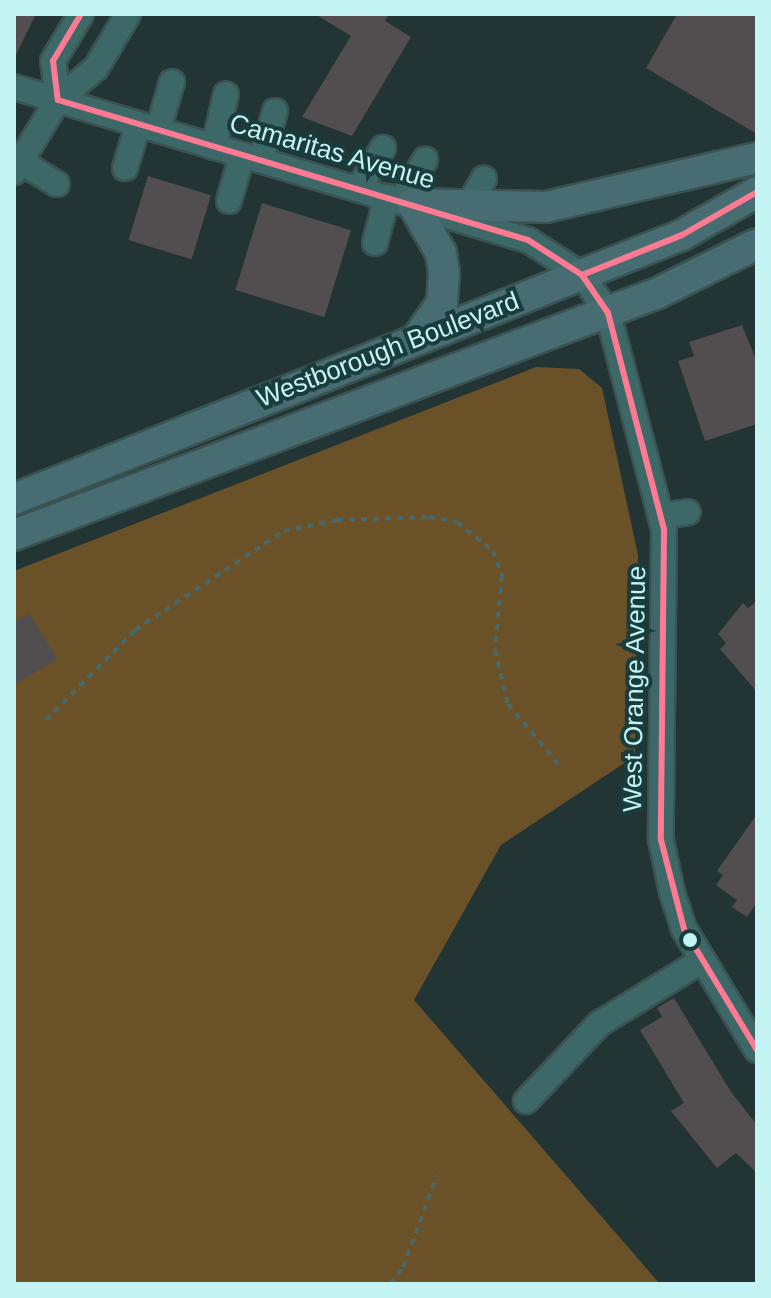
<!DOCTYPE html>
<html>
<head>
<meta charset="utf-8">
<style>
	body { margin:0 }
	#map { position:relative; width:771px; height:1298px; overflow:hidden; background:#223434; font-family:Arial,sans-serif }
	div>[style] { position:absolute }
	.green>* { inset:0; background:#6a5128 }
	.building>* { inset:0; background:#524d4e; transform-origin:0 0 }
	.path>* { height:4px; margin-top:-2px; transform-origin:0; background:repeating-linear-gradient(90deg,#48696a 0 6px,transparent 0 12px) }
	.roads { filter:drop-shadow(2px 0 #3b5252) drop-shadow(-2px 0 #3b5252) drop-shadow(0 2px #3b5252) drop-shadow(0 -2px #3b5252) }
	.minor>* { height:24px; margin:-12px; padding:0 12px; transform-origin:12px; border-radius:12px; background:#3c6868 }
	.major>* { height:30px; margin:-15px; padding:0 15px; transform-origin:15px; border-radius:15px; background:#476c71 }
	.bus-1>* { height:6px; margin:-3px; padding:0 3px; transform-origin:3px; border-radius:3px; background:#fe7a93 }
	.dots>* { width:22px; height:22px; translate:-50% -50%; box-sizing:border-box; border:4px solid #1a3c3c; border-radius:50% }
	span { translate:-50% -50%; white-space:nowrap; text-align:center; line-height:1.15; -webkit-text-stroke:8px #1a3c3c; paint-order:stroke }
	.street-label { font-size:26px; color:#c3f3f3 }
	.frame { position:absolute; inset:0; border:16px solid #c3f3f3; pointer-events:none }
</style>
</head>
<body>
<div id="map">
	<div class="green">
		<i style="clip-path:polygon(536px 367px,579px 369px,602px 388px,638px 555px,635px 756px,501px 845px,414px 1000px,660px 1284px,14px 1284px,14px 571px)"></i>
	</div>
	<div class="building">
		<i style="clip-path:polygon(14px 14px,36px 14px,14px 59px)"></i>
		<i style="clip-path:polygon(315px 14px,389px 14px,385px 21px,411px 37px,352px 136px,302px 117px,351px 36px)"></i>
		<i style="clip-path:polygon(677px 14px,757px 14px,757px 134px,646px 68px)"></i>
		<i style="left:148px;top:176px;width:66px;height:67px;rotate:17deg"></i>
		<i style="left:262px;top:203px;width:93px;height:91px;rotate:17deg"></i>
		<i style="clip-path:polygon(742px 325px,757px 362px,757px 424px,705px 441px,678px 361px,694px 356px,689px 342px)"></i>
		<i style="clip-path:polygon(757px 601px,757px 692px,720px 649px,726px 643px,718px 634px,743px 603px,748px 608px)"></i>
		<i style="clip-path:polygon(29px 613px,57px 659px,14px 685px,14px 622px)"></i>
		<i style="clip-path:polygon(757px 814px,757px 902px,747px 917px,732px 907px,737px 900px,716px 885px,723px 875px,717px 871px)"></i>
		<i style="clip-path:polygon(674px 998px,731px 1092px,757px 1125px,757px 1173px,736px 1153px,717px 1168px,671px 1111px,684px 1103px,640px 1030px,662px 1017px,657px 1008px)"></i>
	</div>
	<div class="path">
		<i style="left:46px;top:720px;width:127px;rotate:-45.3deg"></i>
		<i style="left:135px;top:630px;width:179px;rotate:-33.6deg"></i>
		<i style="left:284px;top:531px;width:54px;rotate:-11.7deg"></i>
		<i style="left:337px;top:520px;width:92px;rotate:-1.9deg"></i>
		<i style="left:429px;top:517px;width:28px;rotate:10deg"></i>
		<i style="left:457px;top:522px;width:46px;rotate:38.9deg"></i>
		<i style="left:493px;top:551px;width:27px;rotate:70deg"></i>
		<i style="left:502px;top:576px;width:74px;rotate:95.4deg"></i>
		<i style="left:495px;top:650px;width:56px;rotate:76.5deg"></i>
		<i style="left:508px;top:704px;width:80px;rotate:50.1deg"></i>
		<i style="left:391px;top:1284px;width:21px;rotate:-55deg"></i>
		<i style="left:403px;top:1267px;width:98px;rotate:-69.7deg"></i>
	</div>
	<div class="roads">
		<div class="minor">
			<i style="left:14px;top:87px;width:536px;rotate:16.58deg"></i>
			<i style="left:528px;top:240px;width:64px;rotate:32.9deg"></i>
			<i style="left:582px;top:275px;width:46px;rotate:55.6deg"></i>
			<i style="left:608px;top:313px;width:223px;rotate:75.5deg"></i>
			<i style="left:664px;top:529px;width:311px;rotate:90.6deg"></i>
			<i style="left:661px;top:840px;width:53px;rotate:78.1deg"></i>
			<i style="left:672px;top:892px;width:39px;rotate:72deg"></i>
			<i style="left:684px;top:929px;width:141px;rotate:58.9deg"></i>
			<i style="left:58px;top:100px;width:39px;rotate:-97deg"></i>
			<i style="left:53px;top:61px;width:55px;rotate:-59.2deg"></i>
			<i style="left:158px;top:130px;width:50px;rotate:-73.7deg"></i>
			<i style="left:214px;top:147px;width:54px;rotate:-77.2deg"></i>
			<i style="left:261px;top:160px;width:51px;rotate:-74.1deg"></i>
			<i style="left:21px;top:162px;width:42px;rotate:31.4deg"></i>
			<i style="left:125px;top:168px;width:45px;rotate:-73.2deg"></i>
			<i style="left:14px;top:172px;width:84px;rotate:-58.6deg"></i>
			<i style="left:58px;top:100px;width:50px;rotate:-40.1deg"></i>
			<i style="left:96px;top:68px;width:63px;rotate:-59.3deg"></i>
			<i style="left:359px;top:188px;width:47px;rotate:-59deg"></i>
			<i style="left:229px;top:201px;width:48px;rotate:-74.2deg"></i>
			<i style="left:401px;top:201px;width:48px;rotate:-59.7deg"></i>
			<i style="left:467px;top:208px;width:34px;rotate:-60deg"></i>
			<i style="left:375px;top:243px;width:48px;rotate:-75.4deg"></i>
			<i style="left:661px;top:516px;width:27px;rotate:-8deg"></i>
			<i style="left:526px;top:1101px;width:106px;rotate:-46.5deg"></i>
			<i style="left:599px;top:1024px;width:120px;rotate:-31.7deg"></i>
		</div>
		<div class="major">
			<i style="left:413px;top:204px;width:133px;rotate:1.3deg"></i>
			<i style="left:546px;top:207px;width:217px;rotate:-13.1deg"></i>
			<i style="left:413px;top:204px;width:56px;rotate:60.3deg"></i>
			<i style="left:441px;top:253px;width:20px;rotate:81deg"></i>
			<i style="left:444px;top:273px;width:30px;rotate:94deg"></i>
			<i style="left:442px;top:303px;width:42px;rotate:125.2deg"></i>
			<i style="left:14px;top:499px;width:718px;rotate:-21.56deg"></i>
			<i style="left:682px;top:235px;width:86px;rotate:-29.8deg"></i>
			<i style="left:14px;top:535px;width:688px;rotate:-20.6deg"></i>
			<i style="left:658px;top:293px;width:110px;rotate:-26.3deg"></i>
		</div>
	</div>
	<div class="bus-1">
		<i style="left:81px;top:14px;width:55px;rotate:120.8deg"></i>
		<i style="left:53px;top:61px;width:39px;rotate:83deg"></i>
		<i style="left:58px;top:100px;width:490px;rotate:16.6deg"></i>
		<i style="left:528px;top:240px;width:64px;rotate:32.9deg"></i>
		<i style="left:582px;top:275px;width:46px;rotate:55.6deg"></i>
		<i style="left:608px;top:313px;width:223px;rotate:75.5deg"></i>
		<i style="left:664px;top:529px;width:311px;rotate:90.6deg"></i>
		<i style="left:661px;top:840px;width:92px;rotate:75.5deg"></i>
		<i style="left:684px;top:929px;width:141px;rotate:58.9deg"></i>
		<i style="left:582px;top:275px;width:108px;rotate:-21.8deg"></i>
		<i style="left:682px;top:235px;width:86px;rotate:-29.8deg"></i>
	</div>
	<div class="dots">
		<i style="left:690px;top:940px;background:#c3f3f3"></i>
	</div>
	<div class="street-label">
		<span style="left:332px;top:152px;rotate:16deg">Camaritas Avenue</span>
		<span style="left:388px;top:350px;rotate:-21deg">Westborough Boulevard</span>
		<span style="left:635px;top:689px;rotate:-89deg">West Orange Avenue</span>
	</div>
	<div class="frame"></div>
</div>
</body>
</html>
